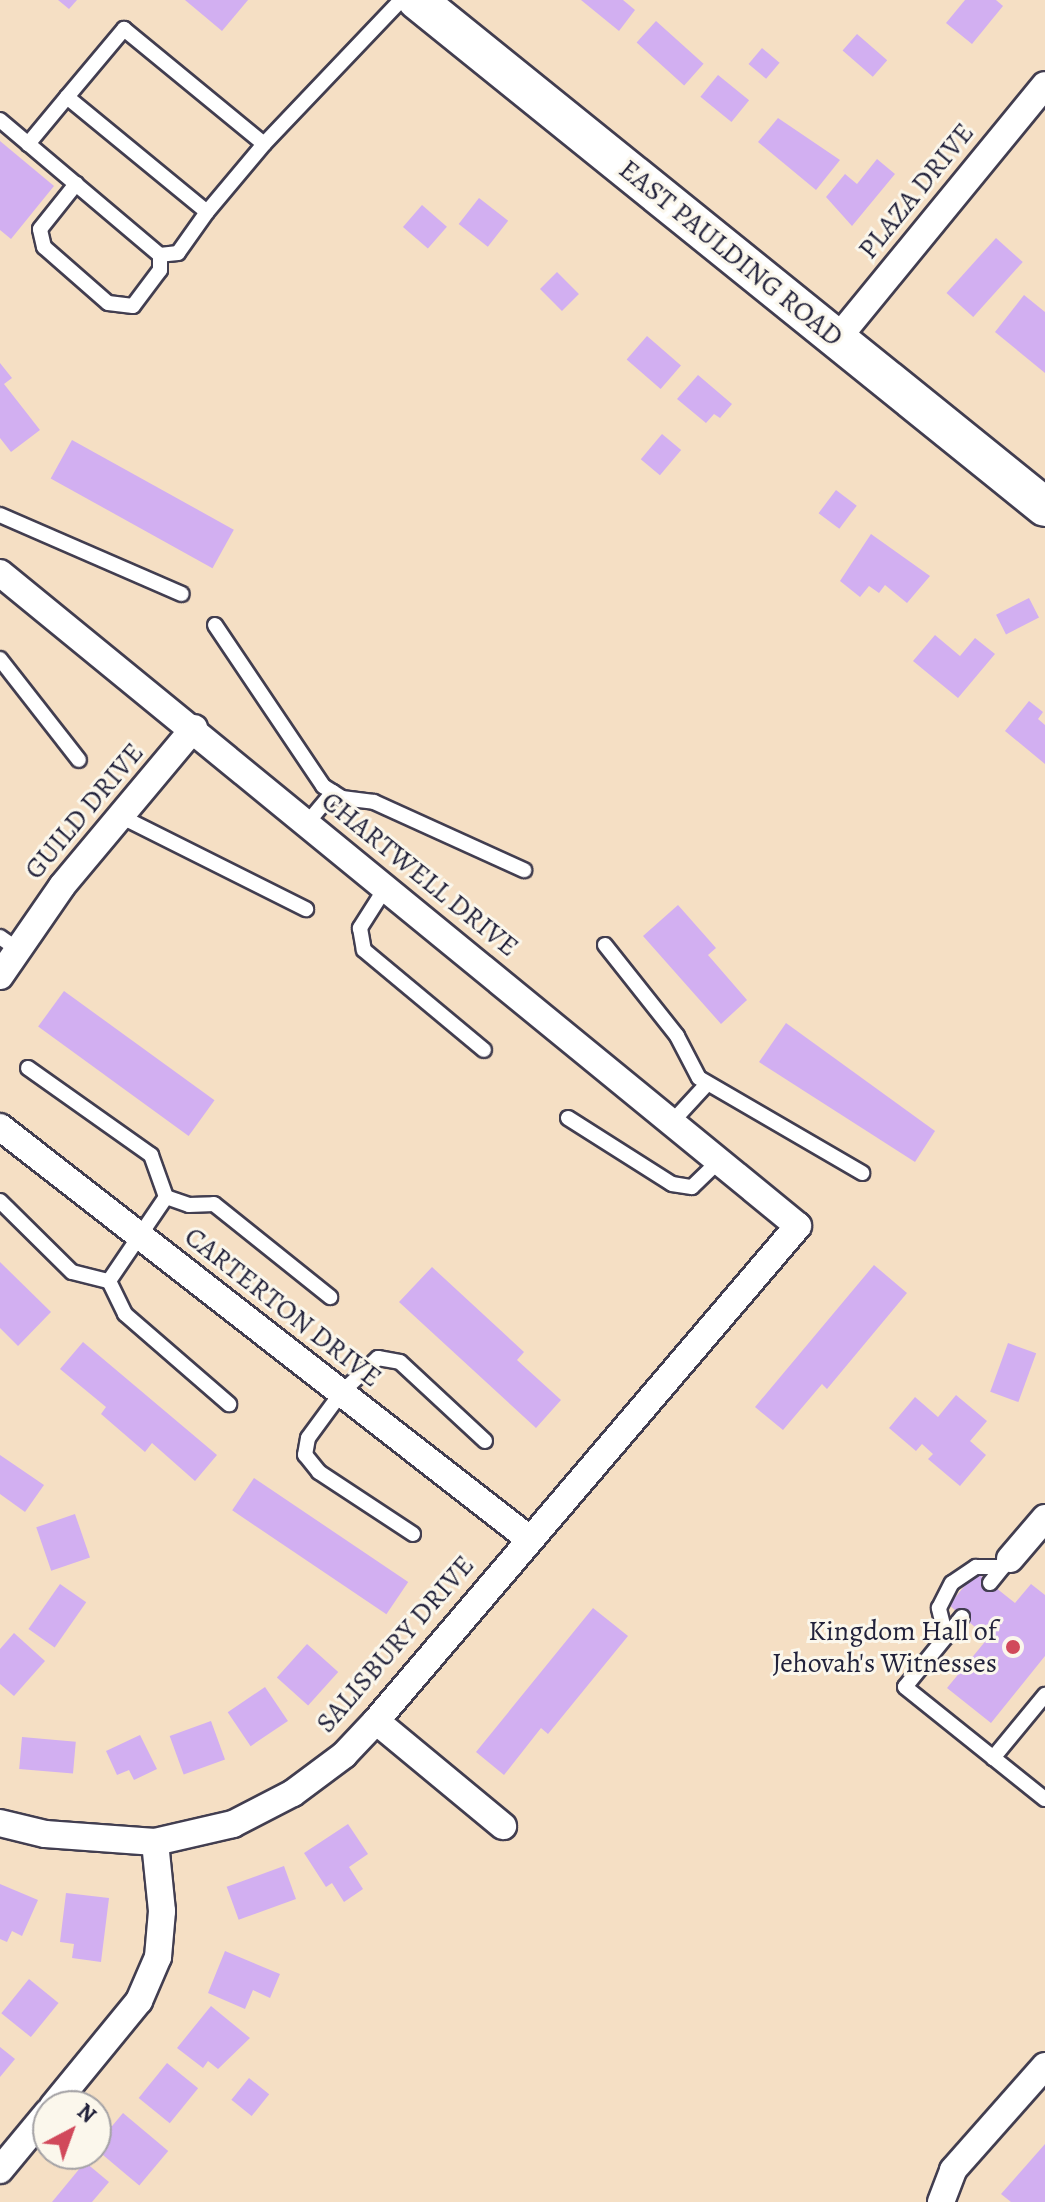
<!DOCTYPE html>
<html>
<head>
<meta charset="utf-8">
<style>
	body { margin:0 }
	#map { position:relative; width:1045px; height:2202px; overflow:hidden; background:#f5dfc4; font-family:Alegreya,serif }
	div>[style] { position:absolute }
	.building>* { inset:0; background:#d2aff1; transform-origin:0 0 }
	.roads { filter:drop-shadow(2px 0 #423e50) drop-shadow(-2px 0 #423e50) drop-shadow(0 2px #423e50) drop-shadow(0 -2px #423e50) }
	.service>* { height:14px; margin:-7px; padding:0 7px; transform-origin:7px; border-radius:7px; background:#fff }
	.minor>* { height:26px; margin:-13px; padding:0 13px; transform-origin:13px; border-radius:13px; background:#fff }
	.secondary>* { height:38px; margin:-19px; padding:0 19px; transform-origin:19px; border-radius:19px; background:#fff }
	.dots>* { width:22px; height:22px; translate:-50% -50%; box-sizing:border-box; border:4px solid #fbf7ec; border-radius:50% }
	span { translate:-50% -50%; white-space:nowrap; text-align:center; line-height:1.15; -webkit-text-stroke:6px #fbf7ec; paint-order:stroke }
	.street-label { font-size:28px; color:#22223b }
	.poi-label { font-size:28px; color:#22223b }
	.right { translate:-100% -50%; text-align:right }
	.north { position:absolute; left:32px; top:2090px; width:80px; height:80px; box-sizing:border-box; background:#fbf7ec; border:2px solid #a4a2a5; border-radius:50%; rotate:41deg; font-size:22px; font-weight:700; line-height:32px; text-align:center; color:#22223b }
	.north::after { content:''; display:block; margin:auto; width:28px; height:36px; background:#d1495b; clip-path:polygon(50% 0,100% 100%,50% 72%,0 100%) }
</style>
</head>
<body>
<div id="map">
	<div class="building">
		<i style="clip-path:polygon(58px 0,77px 0,69px 9px)"></i>
		<i style="clip-path:polygon(185px 0,248px 0,222px 31px)"></i>
		<i style="clip-path:polygon(581px 0,623px 0,635px 10px,619px 31px)"></i>
		<i style="clip-path:polygon(965px 0,996px 0,1003px 6px,972px 44px,946px 23px)"></i>
		<i style="left:656px;top:21px;width:64px;height:29px;rotate:42deg"></i>
		<i style="left:857px;top:34px;width:40px;height:22px;rotate:41deg"></i>
		<i style="left:762px;top:48px;width:23px;height:21px;rotate:40deg"></i>
		<i style="left:718px;top:75px;width:40px;height:28px;rotate:39deg"></i>
		<i style="clip-path:polygon(778px 118px,840px 160px,816px 190px,758px 142px)"></i>
		<i style="clip-path:polygon(0 141px,54px 186px,11px 239px,0 230px)"></i>
		<i style="clip-path:polygon(877px 159px,895px 174px,852px 226px,826px 197px,845px 174px,857px 184px)"></i>
		<i style="left:479px;top:198px;width:37px;height:33px;rotate:38deg"></i>
		<i style="left:422px;top:205px;width:33px;height:29px;rotate:41deg"></i>
		<i style="left:996px;top:238px;width:36px;height:74px;rotate:42deg"></i>
		<i style="left:557px;top:272px;width:31px;height:24px;rotate:45deg"></i>
		<i style="clip-path:polygon(1024px 295px,1045px 312px,1045px 373px,995px 332px)"></i>
		<i style="left:647px;top:336px;width:45px;height:31px;rotate:41deg"></i>
		<i style="clip-path:polygon(0 363px,12px 378px,4px 384px,40px 430px,11px 452px,0 438px)"></i>
		<i style="clip-path:polygon(698px 375px,732px 404px,720px 418px,714px 414px,706px 423px,677px 399px)"></i>
		<i style="left:662px;top:434px;width:25px;height:33px;rotate:40deg"></i>
		<i style="left:72px;top:440px;width:185px;height:44px;rotate:29deg"></i>
		<i style="left:836px;top:490px;width:26px;height:29px;rotate:37deg"></i>
		<i style="clip-path:polygon(871px 534px,930px 576px,907px 603px,885px 585px,879px 593px,869px 586px,860px 597px,840px 581px)"></i>
		<i style="left:1029px;top:598px;width:22px;height:37px;rotate:63deg"></i>
		<i style="clip-path:polygon(935px 635px,960px 656px,975px 638px,995px 654px,958px 698px,913px 661px)"></i>
		<i style="clip-path:polygon(1029px 701px,1043px 712px,1038px 719px,1045px 725px,1045px 764px,1005px 731px)"></i>
		<i style="clip-path:polygon(678px 905px,716px 948px,708px 955px,747px 1000px,721px 1024px,643px 936px)"></i>
		<i style="left:64px;top:991px;width:186px;height:44px;rotate:36deg"></i>
		<i style="clip-path:polygon(786px 1023px,935px 1131px,915px 1162px,759px 1062px)"></i>
		<i style="clip-path:polygon(0 1262px,51px 1312px,18px 1346px,0 1328px)"></i>
		<i style="clip-path:polygon(874px 1265px,907px 1293px,827px 1389px,822px 1384px,783px 1430px,755px 1407px)"></i>
		<i style="clip-path:polygon(432px 1267px,524px 1352px,517px 1360px,561px 1400px,536px 1428px,399px 1302px)"></i>
		<i style="clip-path:polygon(83px 1342px,217px 1455px,195px 1481px,152px 1443px,145px 1452px,101px 1414px,106px 1407px,60px 1369px)"></i>
		<i style="left:1008px;top:1343px;width:30px;height:52px;rotate:20deg"></i>
		<i style="clip-path:polygon(956px 1395px,987px 1421px,970px 1441px,986px 1455px,960px 1486px,928px 1459px,933px 1454px,922px 1444px,916px 1451px,889px 1428px,915px 1397px,938px 1417px)"></i>
		<i style="clip-path:polygon(0 1455px,44px 1485px,25px 1512px,0 1494px)"></i>
		<i style="left:254px;top:1478px;width:186px;height:39px;rotate:34deg"></i>
		<i style="left:75px;top:1514px;width:46px;height:41px;rotate:71deg"></i>
		<i style="clip-path:polygon(976px 1572px,1015px 1603px,1031px 1584px,1045px 1595px,1045px 1656px,991px 1723px,947px 1688px,988px 1638px,949px 1605px)"></i>
		<i style="left:60px;top:1584px;width:32px;height:55px;rotate:35deg"></i>
		<i style="clip-path:polygon(593px 1608px,628px 1636px,548px 1734px,541px 1728px,504px 1775px,476px 1752px)"></i>
		<i style="clip-path:polygon(14px 1633px,45px 1661px,14px 1696px,0 1684px,0 1649px)"></i>
		<i style="left:307px;top:1644px;width:42px;height:45px;rotate:42deg"></i>
		<i style="left:265px;top:1687px;width:41px;height:45px;rotate:56deg"></i>
		<i style="left:211px;top:1721px;width:41px;height:44px;rotate:70deg"></i>
		<i style="clip-path:polygon(140px 1735px,157px 1769px,134px 1780px,129px 1770px,117px 1775px,106px 1751px)"></i>
		<i style="left:22px;top:1737px;width:54px;height:32px;rotate:5deg"></i>
		<i style="clip-path:polygon(348px 1824px,368px 1854px,349px 1867px,363px 1889px,344px 1902px,332px 1883px,326px 1887px,304px 1853px)"></i>
		<i style="left:284px;top:1866px;width:35px;height:61px;rotate:70deg"></i>
		<i style="clip-path:polygon(0 1884px,38px 1900px,22px 1936px,12px 1931px,7px 1942px,0 1939px)"></i>
		<i style="clip-path:polygon(66px 1893px,109px 1898px,101px 1962px,72px 1958px,74px 1944px,60px 1942px)"></i>
		<i style="clip-path:polygon(225px 1951px,280px 1974px,270px 1998px,253px 1990px,245px 2009px,208px 1993px)"></i>
		<i style="left:29px;top:1979px;width:38px;height:44px;rotate:39deg"></i>
		<i style="clip-path:polygon(211px 2006px,250px 2038px,218px 2069px,208px 2061px,203px 2068px,177px 2048px)"></i>
		<i style="clip-path:polygon(0 2047px,15px 2059px,0 2077px)"></i>
		<i style="left:167px;top:2063px;width:40px;height:45px;rotate:39deg"></i>
		<i style="left:249px;top:2078px;width:26px;height:28px;rotate:39deg"></i>
		<i style="left:123px;top:2113px;width:59px;height:45px;rotate:40deg"></i>
		<i style="clip-path:polygon(1045px 2144px,1045px 2202px,1011px 2202px,1001px 2194px)"></i>
		<i style="clip-path:polygon(85px 2162px,109px 2182px,92px 2202px,52px 2202px)"></i>
	</div>
	<div class="roads">
		<div class="service">
			<i style="left:67px;top:97px;width:89px;rotate:-50deg"></i>
			<i style="left:124px;top:29px;width:181px;rotate:39.4deg"></i>
			<i style="left:264px;top:144px;width:199px;rotate:-46.4deg"></i>
			<i style="left:0;top:120px;width:209px;rotate:40.2deg"></i>
			<i style="left:160px;top:255px;width:15px;rotate:90deg"></i>
			<i style="left:160px;top:270px;width:45px;rotate:126.9deg"></i>
			<i style="left:133px;top:306px;width:25px;rotate:-173deg"></i>
			<i style="left:108px;top:303px;width:85px;rotate:-138.8deg"></i>
			<i style="left:44px;top:247px;width:18px;rotate:-103deg"></i>
			<i style="left:40px;top:229px;width:58px;rotate:-51.3deg"></i>
			<i style="left:28px;top:144px;width:61px;rotate:-50.3deg"></i>
			<i style="left:67px;top:97px;width:181px;rotate:39.4deg"></i>
			<i style="left:207px;top:212px;width:50px;rotate:125.3deg"></i>
			<i style="left:178px;top:253px;width:18px;rotate:174deg"></i>
			<i style="left:207px;top:212px;width:89px;rotate:-50deg"></i>
			<i style="left:0;top:515px;width:198px;rotate:23.5deg"></i>
			<i style="left:215px;top:625px;width:194px;rotate:56.1deg"></i>
			<i style="left:323px;top:786px;width:22px;rotate:32deg"></i>
			<i style="left:342px;top:798px;width:32px;rotate:7deg"></i>
			<i style="left:374px;top:802px;width:165px;rotate:24.4deg"></i>
			<i style="left:0;top:659px;width:128px;rotate:52deg"></i>
			<i style="left:122px;top:817px;width:206px;rotate:26.6deg"></i>
			<i style="left:308px;top:822px;width:39px;rotate:-50deg"></i>
			<i style="left:386px;top:887px;width:49px;rotate:122.4deg"></i>
			<i style="left:360px;top:928px;width:22px;rotate:80deg"></i>
			<i style="left:364px;top:950px;width:156px;rotate:39.8deg"></i>
			<i style="left:0;top:937px;width:19px;rotate:35deg"></i>
			<i style="left:605px;top:945px;width:116px;rotate:51.6deg"></i>
			<i style="left:677px;top:1036px;width:47px;rotate:62.4deg"></i>
			<i style="left:699px;top:1078px;width:189px;rotate:30.2deg"></i>
			<i style="left:28px;top:1068px;width:151px;rotate:35.3deg"></i>
			<i style="left:151px;top:1155px;width:45px;rotate:70.3deg"></i>
			<i style="left:166px;top:1197px;width:24px;rotate:19deg"></i>
			<i style="left:189px;top:1205px;width:25px;rotate:-2deg"></i>
			<i style="left:214px;top:1204px;width:149px;rotate:38.7deg"></i>
			<i style="left:568px;top:1118px;width:123px;rotate:32.4deg"></i>
			<i style="left:672px;top:1184px;width:20px;rotate:9deg"></i>
			<i style="left:692px;top:1187px;width:37px;rotate:-44deg"></i>
			<i style="left:672px;top:1122px;width:52px;rotate:-47.4deg"></i>
			<i style="left:166px;top:1197px;width:102px;rotate:124.2deg"></i>
			<i style="left:109px;top:1281px;width:37px;rotate:64deg"></i>
			<i style="left:125px;top:1314px;width:138px;rotate:40.9deg"></i>
			<i style="left:0;top:1201px;width:101px;rotate:44.6deg"></i>
			<i style="left:72px;top:1272px;width:38px;rotate:14deg"></i>
			<i style="left:413px;top:1534px;width:113px;rotate:-146.6deg"></i>
			<i style="left:319px;top:1472px;width:22px;rotate:-129deg"></i>
			<i style="left:305px;top:1455px;width:17px;rotate:-80deg"></i>
			<i style="left:308px;top:1438px;width:56px;rotate:-53.7deg"></i>
			<i style="left:341px;top:1393px;width:51px;rotate:-43.4deg"></i>
			<i style="left:378px;top:1358px;width:22px;rotate:10deg"></i>
			<i style="left:400px;top:1362px;width:116px;rotate:42.9deg"></i>
			<i style="left:990px;top:1583px;width:27px;rotate:-51deg"></i>
			<i style="left:962px;top:1617px;width:90px;rotate:129.2deg"></i>
			<i style="left:905px;top:1687px;width:179px;rotate:38.7deg"></i>
			<i style="left:946px;top:1637px;width:30px;rotate:-104deg"></i>
			<i style="left:939px;top:1608px;width:28px;rotate:-63deg"></i>
			<i style="left:952px;top:1583px;width:29px;rotate:-34deg"></i>
			<i style="left:976px;top:1567px;width:27px"></i>
			<i style="left:993px;top:1758px;width:82px;rotate:-50.5deg"></i>
		</div>
		<div class="minor">
			<i style="left:837px;top:339px;width:328px;rotate:-50.7deg"></i>
			<i style="left:0;top:573px;width:1031px;rotate:39.29deg"></i>
			<i style="left:798px;top:1226px;width:650px;rotate:130.45deg"></i>
			<i style="left:376px;top:1721px;width:47px;rotate:133.3deg"></i>
			<i style="left:344px;top:1755px;width:64px;rotate:143.3deg"></i>
			<i style="left:293px;top:1793px;width:68px;rotate:152.7deg"></i>
			<i style="left:233px;top:1824px;width:80px;rotate:167deg"></i>
			<i style="left:155px;top:1842px;width:110px;rotate:-175.8deg"></i>
			<i style="left:45px;top:1834px;width:46px;rotate:-166.3deg"></i>
			<i style="left:0;top:976px;width:109px;rotate:-55.4deg"></i>
			<i style="left:62px;top:886px;width:206px;rotate:-50.1deg"></i>
			<i style="left:0;top:1127px;width:669px;rotate:37.9deg"></i>
			<i style="left:1010px;top:1559px;width:54px;rotate:-49.5deg"></i>
			<i style="left:376px;top:1721px;width:165px;rotate:39.6deg"></i>
			<i style="left:53px;top:2106px;width:136px;rotate:-50.7deg"></i>
			<i style="left:139px;top:2001px;width:48px;rotate:-66.6deg"></i>
			<i style="left:158px;top:1957px;width:46px;rotate:-85deg"></i>
			<i style="left:162px;top:1911px;width:69px;rotate:-95.8deg"></i>
			<i style="left:0;top:2170px;width:75px;rotate:-50.4deg"></i>
			<i style="left:941px;top:2202px;width:34px;rotate:-69deg"></i>
			<i style="left:953px;top:2170px;width:139px;rotate:-48.5deg"></i>
		</div>
		<div class="secondary">
			<i style="left:417px;top:0;width:807px;rotate:38.91deg"></i>
		</div>
	</div>
	<div class="dots">
		<i style="left:1013px;top:1647px;background:#d1495b"></i>
	</div>
	<div class="street-label">
		<span style="left:916px;top:191px;rotate:-51deg">PLAZA DRIVE</span>
		<span style="left:731px;top:253px;rotate:39deg">EAST PAULDING ROAD</span>
		<span style="left:84px;top:811px;rotate:-50deg">GUILD DRIVE</span>
		<span style="left:420px;top:874px;rotate:39deg">CHARTWELL DRIVE</span>
		<span style="left:283px;top:1307px;rotate:38deg">CARTERTON DRIVE</span>
		<span style="left:395px;top:1644px;rotate:-49deg">SALISBURY DRIVE</span>
	</div>
	<div class="poi-label">
		<span class="right" style="left:997px;top:1647px">Kingdom Hall of<br>Jehovah's Witnesses</span>
	</div>
	<div class="north">N</div>
</div>
</body>
</html>
